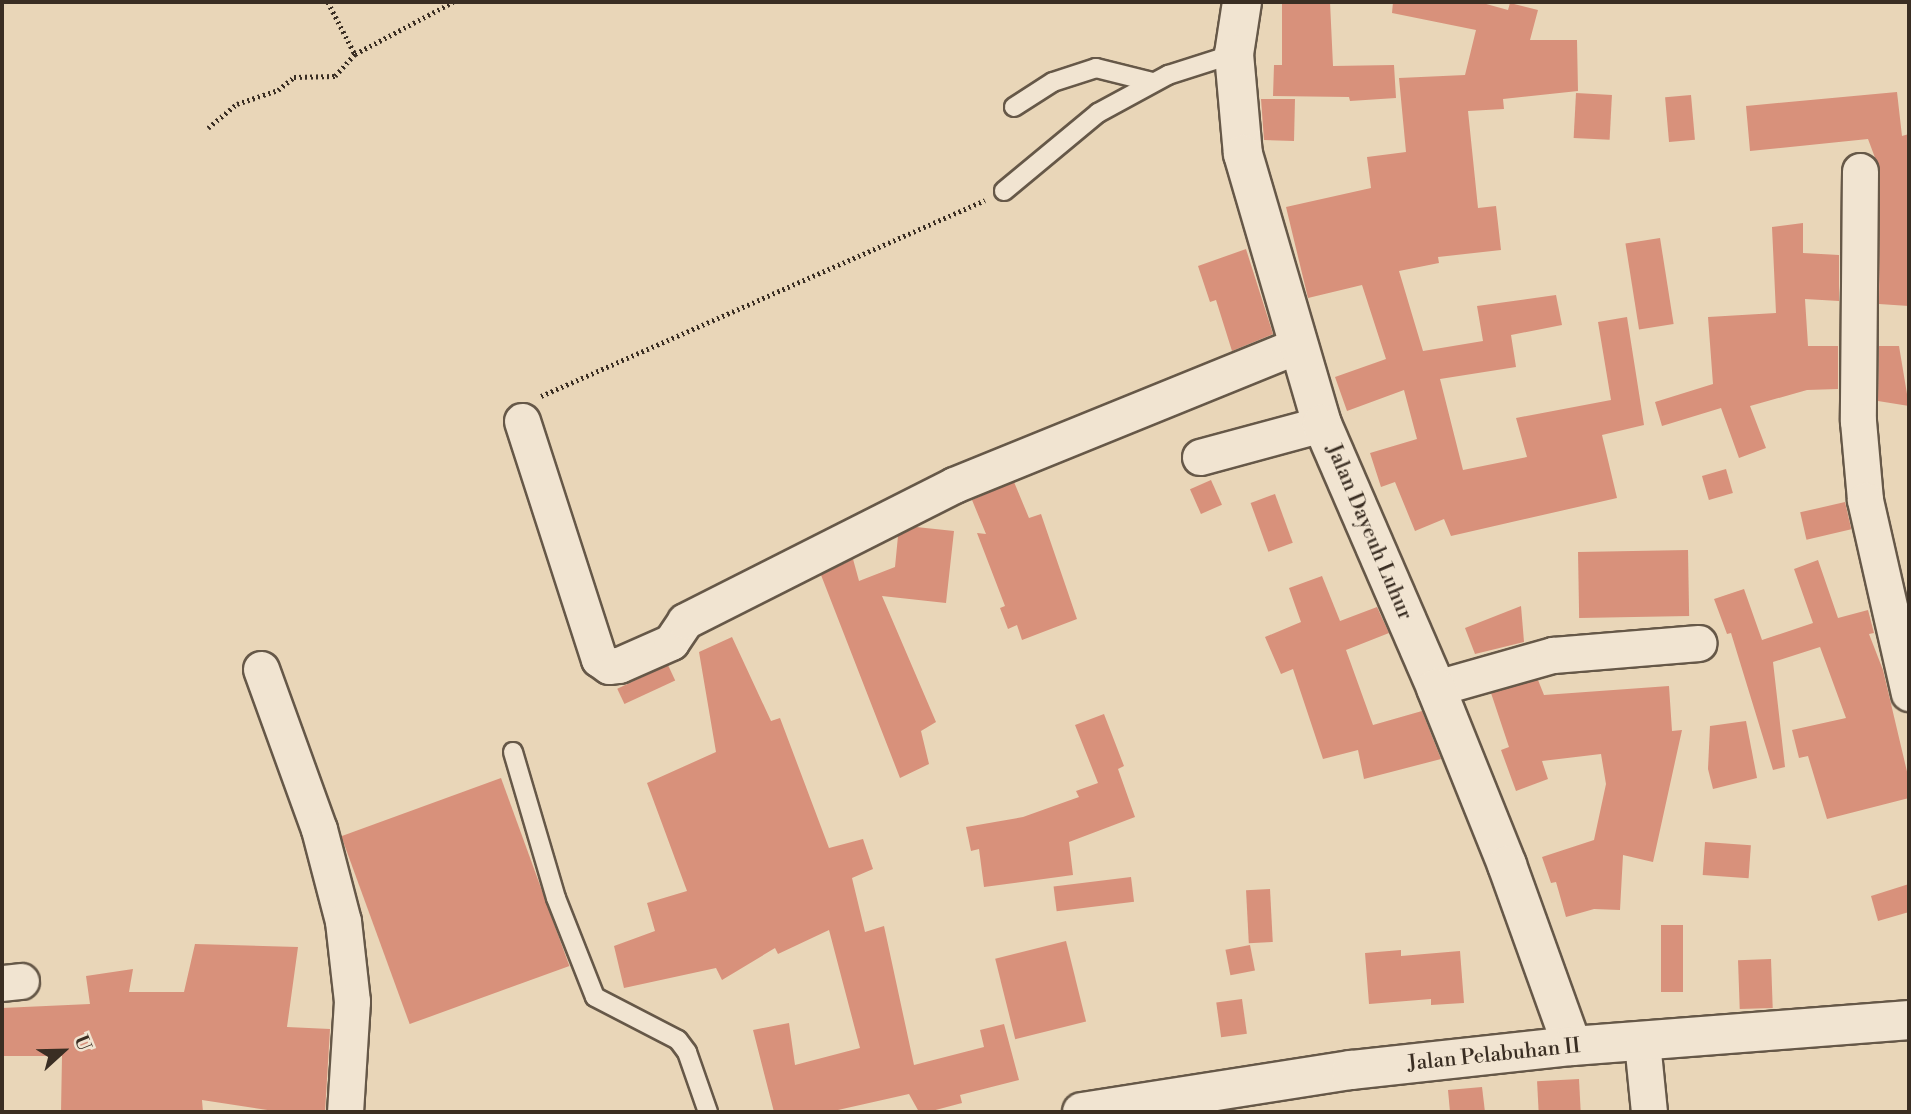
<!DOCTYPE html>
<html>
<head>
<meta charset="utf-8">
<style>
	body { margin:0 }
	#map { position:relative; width:1911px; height:1114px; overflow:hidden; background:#e9d6b8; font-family:"Libre Bodoni",serif }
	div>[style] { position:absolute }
	.building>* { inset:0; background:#d8917b; transform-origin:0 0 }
	.path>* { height:4.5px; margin-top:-2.25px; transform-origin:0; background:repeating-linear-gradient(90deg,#3a2e23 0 2px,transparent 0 5.5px) }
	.roads { filter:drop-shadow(2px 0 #665848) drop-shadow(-2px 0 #665848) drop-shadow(0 2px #665848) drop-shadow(0 -2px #665848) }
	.lane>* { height:18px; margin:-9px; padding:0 9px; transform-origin:9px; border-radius:9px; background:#f1e4d1 }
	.street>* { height:35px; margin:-17.5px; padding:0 17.5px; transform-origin:17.5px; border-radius:17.5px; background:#f1e4d1 }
	.secondary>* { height:38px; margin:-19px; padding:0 19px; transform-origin:19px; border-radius:19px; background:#f1e4d1 }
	span { translate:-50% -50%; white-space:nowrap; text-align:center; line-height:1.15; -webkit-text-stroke:5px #f1e4d1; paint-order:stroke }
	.street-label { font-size:21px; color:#3a2e23 }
	.frame { position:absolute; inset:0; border:4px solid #3a2e23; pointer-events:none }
	.north { position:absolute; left:28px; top:1016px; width:70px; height:70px; -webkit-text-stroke:5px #f1e4d1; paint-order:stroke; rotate:68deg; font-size:19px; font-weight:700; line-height:28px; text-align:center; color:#3a2e23 }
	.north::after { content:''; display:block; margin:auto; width:24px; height:32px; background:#3a2e23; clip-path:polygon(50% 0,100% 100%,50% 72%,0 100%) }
</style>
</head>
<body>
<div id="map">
	<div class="building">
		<i style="clip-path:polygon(1282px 2px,1330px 2px,1333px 66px,1394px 65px,1396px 98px,1350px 101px,1349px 97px,1273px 96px,1274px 65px,1282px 65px)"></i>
		<i style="clip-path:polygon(1393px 2px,1479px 2px,1508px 10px,1510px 3px,1538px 10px,1530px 40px,1577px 40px,1578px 91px,1503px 99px,1504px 109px,1468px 111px,1478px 208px,1496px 206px,1501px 250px,1438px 257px,1439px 263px,1399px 271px,1423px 351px,1483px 341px,1477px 306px,1556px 295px,1562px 325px,1511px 335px,1516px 367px,1440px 379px,1463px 470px,1527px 457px,1516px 418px,1611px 400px,1598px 322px,1627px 317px,1644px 425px,1602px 435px,1617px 498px,1451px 536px,1444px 519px,1415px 531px,1395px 482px,1381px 487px,1370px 453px,1417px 439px,1404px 390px,1347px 411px,1335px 377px,1386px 359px,1362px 285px,1308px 298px,1286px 207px,1371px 188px,1367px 157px,1406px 152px,1399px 78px,1465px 75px,1476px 30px,1392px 13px)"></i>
		<i style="clip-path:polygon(1897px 92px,1902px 136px,1909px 134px,1909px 306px,1879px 304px,1880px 171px,1868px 139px,1750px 151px,1746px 106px)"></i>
		<i style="left:1576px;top:93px;width:36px;height:45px;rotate:3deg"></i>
		<i style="left:1691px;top:95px;width:45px;height:26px;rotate:85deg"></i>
		<i style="clip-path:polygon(1261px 99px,1295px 99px,1294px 141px,1264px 140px)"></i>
		<i style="clip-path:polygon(1803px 223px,1803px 253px,1839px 255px,1839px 301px,1805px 299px,1808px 346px,1838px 346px,1838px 389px,1807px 390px,1750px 406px,1766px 448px,1739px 458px,1721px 408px,1662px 426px,1655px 402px,1713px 384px,1708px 317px,1776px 313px,1772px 227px)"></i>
		<i style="left:1660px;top:238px;width:87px;height:35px;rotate:81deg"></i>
		<i style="clip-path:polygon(1246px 249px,1273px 334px,1232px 351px,1216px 300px,1210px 302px,1198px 266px)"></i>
		<i style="clip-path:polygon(1879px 346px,1899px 346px,1909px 406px,1878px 401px)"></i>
		<i style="left:1726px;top:469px;width:25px;height:25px;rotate:74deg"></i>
		<i style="left:1211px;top:480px;width:27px;height:23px;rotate:66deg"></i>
		<i style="clip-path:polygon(1014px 482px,1029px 518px,1041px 514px,1077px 619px,1022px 640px,1017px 625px,1008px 629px,1000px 608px,1005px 606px,977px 533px,986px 534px,972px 500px)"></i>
		<i style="left:1275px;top:494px;width:52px;height:26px;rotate:70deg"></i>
		<i style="left:1845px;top:502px;width:28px;height:46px;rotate:77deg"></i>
		<i style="clip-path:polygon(916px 527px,954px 531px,946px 603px,882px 596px,936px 722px,921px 731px,929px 764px,900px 778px,821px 575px,853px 559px,859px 581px,895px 567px,898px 536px)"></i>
		<i style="left:1688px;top:550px;width:66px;height:110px;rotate:89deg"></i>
		<i style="clip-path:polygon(1818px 560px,1838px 618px,1868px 610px,1874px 633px,1869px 634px,1883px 670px,1909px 780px,1909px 798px,1827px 819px,1808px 756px,1799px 758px,1792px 730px,1846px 718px,1820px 647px,1773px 662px,1785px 767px,1773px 770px,1731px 633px,1727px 634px,1714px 599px,1744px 589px,1762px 640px,1813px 623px,1794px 569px)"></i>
		<i style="clip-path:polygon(1322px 576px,1340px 621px,1377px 607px,1389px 633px,1346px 650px,1373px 725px,1422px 711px,1441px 759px,1364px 779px,1358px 750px,1323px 759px,1293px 669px,1281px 674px,1265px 637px,1301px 622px,1289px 588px)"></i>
		<i style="clip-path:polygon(1521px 606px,1524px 642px,1475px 654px,1465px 628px)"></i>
		<i style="clip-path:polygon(732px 637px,771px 721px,780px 718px,829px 848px,863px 839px,873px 869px,852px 878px,865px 932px,884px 926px,914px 1065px,984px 1047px,980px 1030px,1004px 1024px,1019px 1080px,960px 1095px,962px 1103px,928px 1112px,919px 1112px,909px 1094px,829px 1112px,774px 1112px,753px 1030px,789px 1023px,795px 1065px,860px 1048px,829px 930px,778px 954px,775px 948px,722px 980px,716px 968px,624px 988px,614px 946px,655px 931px,647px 903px,687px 891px,647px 783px,716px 752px,699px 652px)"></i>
		<i style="left:668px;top:665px;width:17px;height:56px;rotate:65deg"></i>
		<i style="clip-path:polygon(1538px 680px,1544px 695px,1669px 686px,1672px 731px,1682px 730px,1653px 862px,1623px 855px,1620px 910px,1594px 909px,1566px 917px,1556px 882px,1551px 883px,1542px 857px,1594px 840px,1606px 784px,1601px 754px,1542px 761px,1548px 779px,1516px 791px,1501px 750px,1509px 747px,1491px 693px)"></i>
		<i style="clip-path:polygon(1104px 714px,1124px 766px,1118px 769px,1135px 817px,1069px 842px,1073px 875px,984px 887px,979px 849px,971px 851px,966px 827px,1023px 817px,1079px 797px,1076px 791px,1098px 783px,1075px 725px)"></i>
		<i style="clip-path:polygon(1746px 721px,1757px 778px,1713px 789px,1708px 769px,1710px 726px)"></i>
		<i style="left:501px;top:778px;width:200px;height:170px;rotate:70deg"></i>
		<i style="left:1705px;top:842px;width:46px;height:33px;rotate:4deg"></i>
		<i style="left:1131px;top:877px;width:25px;height:78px;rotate:83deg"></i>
		<i style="clip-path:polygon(1909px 884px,1909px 912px,1878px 921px,1871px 896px)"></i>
		<i style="left:1270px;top:889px;width:53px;height:24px;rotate:87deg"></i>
		<i style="left:1661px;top:925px;width:22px;height:67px"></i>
		<i style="left:1066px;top:941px;width:83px;height:73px;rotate:76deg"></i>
		<i style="clip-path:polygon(195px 944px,298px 947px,287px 1027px,330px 1029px,325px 1112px,281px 1112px,202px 1100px,203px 1112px,61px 1112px,62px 1056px,2px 1056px,2px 1008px,90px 1004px,86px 976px,133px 969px,129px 992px,184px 992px)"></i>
		<i style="left:1250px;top:945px;width:26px;height:25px;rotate:79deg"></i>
		<i style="clip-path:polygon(1401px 950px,1401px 956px,1460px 951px,1464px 1003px,1431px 1005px,1431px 999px,1369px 1004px,1365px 953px)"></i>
		<i style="left:1771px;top:959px;width:49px;height:33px;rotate:88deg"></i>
		<i style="left:1242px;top:999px;width:35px;height:26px;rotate:82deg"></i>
		<i style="left:1579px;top:1079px;width:33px;height:42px;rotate:87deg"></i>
		<i style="clip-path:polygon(1482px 1087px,1485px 1112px,1450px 1112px,1448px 1090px)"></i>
	</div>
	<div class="path">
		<i style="left:328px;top:2px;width:59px;rotate:62.6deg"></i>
		<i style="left:355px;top:54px;width:111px;rotate:-28deg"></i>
		<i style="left:208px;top:128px;width:38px;rotate:-40deg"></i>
		<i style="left:237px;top:104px;width:43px;rotate:-18.9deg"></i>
		<i style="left:278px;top:90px;width:21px;rotate:-39deg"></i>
		<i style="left:294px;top:77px;width:41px;rotate:-1.4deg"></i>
		<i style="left:335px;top:76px;width:30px;rotate:-48deg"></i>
		<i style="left:541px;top:396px;width:485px;rotate:-23.8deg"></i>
	</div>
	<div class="roads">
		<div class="lane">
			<i style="left:1014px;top:107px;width:46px;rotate:-32.7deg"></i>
			<i style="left:1053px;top:82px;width:45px;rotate:-18deg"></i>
			<i style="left:1096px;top:68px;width:58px;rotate:14deg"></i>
			<i style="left:1004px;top:191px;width:122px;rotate:-39.7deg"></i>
			<i style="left:1098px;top:113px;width:80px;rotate:-28.5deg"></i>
			<i style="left:1168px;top:75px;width:69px;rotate:-17.7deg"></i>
			<i style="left:513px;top:752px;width:152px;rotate:73.6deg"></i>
			<i style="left:556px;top:898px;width:106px;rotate:68.5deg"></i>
			<i style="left:595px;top:997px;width:93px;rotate:27.4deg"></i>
			<i style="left:678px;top:1040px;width:15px;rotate:53deg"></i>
			<i style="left:687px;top:1052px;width:64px;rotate:70.7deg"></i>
		</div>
		<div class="street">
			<i style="left:1860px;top:171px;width:250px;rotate:90.5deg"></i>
			<i style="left:1858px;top:421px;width:79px;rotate:84.9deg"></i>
			<i style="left:1865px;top:500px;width:198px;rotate:77.2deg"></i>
			<i style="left:522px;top:421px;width:250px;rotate:72.1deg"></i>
			<i style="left:599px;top:659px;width:12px;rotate:35deg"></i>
			<i style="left:609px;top:666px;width:10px;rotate:-6deg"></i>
			<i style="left:619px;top:665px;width:57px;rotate:-23.9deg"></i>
			<i style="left:671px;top:642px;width:25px;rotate:-56deg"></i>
			<i style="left:685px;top:621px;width:301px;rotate:-26.8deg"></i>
			<i style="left:954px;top:485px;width:370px;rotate:-22.1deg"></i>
			<i style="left:1200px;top:457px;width:126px;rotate:-15.1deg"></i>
			<i style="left:261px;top:669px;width:170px;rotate:70.1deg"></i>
			<i style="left:319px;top:829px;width:95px;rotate:75.4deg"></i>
			<i style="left:343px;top:921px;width:81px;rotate:83.6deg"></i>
			<i style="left:352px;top:1001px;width:111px;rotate:93.6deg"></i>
			<i style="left:1436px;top:688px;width:122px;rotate:-15.8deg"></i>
			<i style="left:1553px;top:655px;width:146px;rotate:-4.7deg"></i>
			<i style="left:2px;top:983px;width:19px;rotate:-6deg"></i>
			<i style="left:1642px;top:1042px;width:70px;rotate:84.3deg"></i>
		</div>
		<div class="secondary">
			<i style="left:1242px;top:2px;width:53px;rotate:98.7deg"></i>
			<i style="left:1234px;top:54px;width:100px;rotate:84.9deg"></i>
			<i style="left:1243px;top:154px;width:281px;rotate:73.7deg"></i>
			<i style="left:1322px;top:424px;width:288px;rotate:66.6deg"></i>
			<i style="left:1436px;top:688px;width:191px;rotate:68.1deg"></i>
			<i style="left:1507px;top:865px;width:192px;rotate:70.2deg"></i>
			<i style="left:1082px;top:1112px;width:272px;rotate:-8.9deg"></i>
			<i style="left:1351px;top:1070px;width:222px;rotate:-6.2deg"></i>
			<i style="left:1572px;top:1046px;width:338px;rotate:-4.4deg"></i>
		</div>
	</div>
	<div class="street-label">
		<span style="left:1369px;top:532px;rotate:67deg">Jalan Dayeuh Luhur</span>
		<span style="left:1494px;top:1055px;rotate:-6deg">Jalan Pelabuhan II</span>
	</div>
	<div class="frame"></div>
	<div class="north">U</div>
</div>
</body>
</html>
